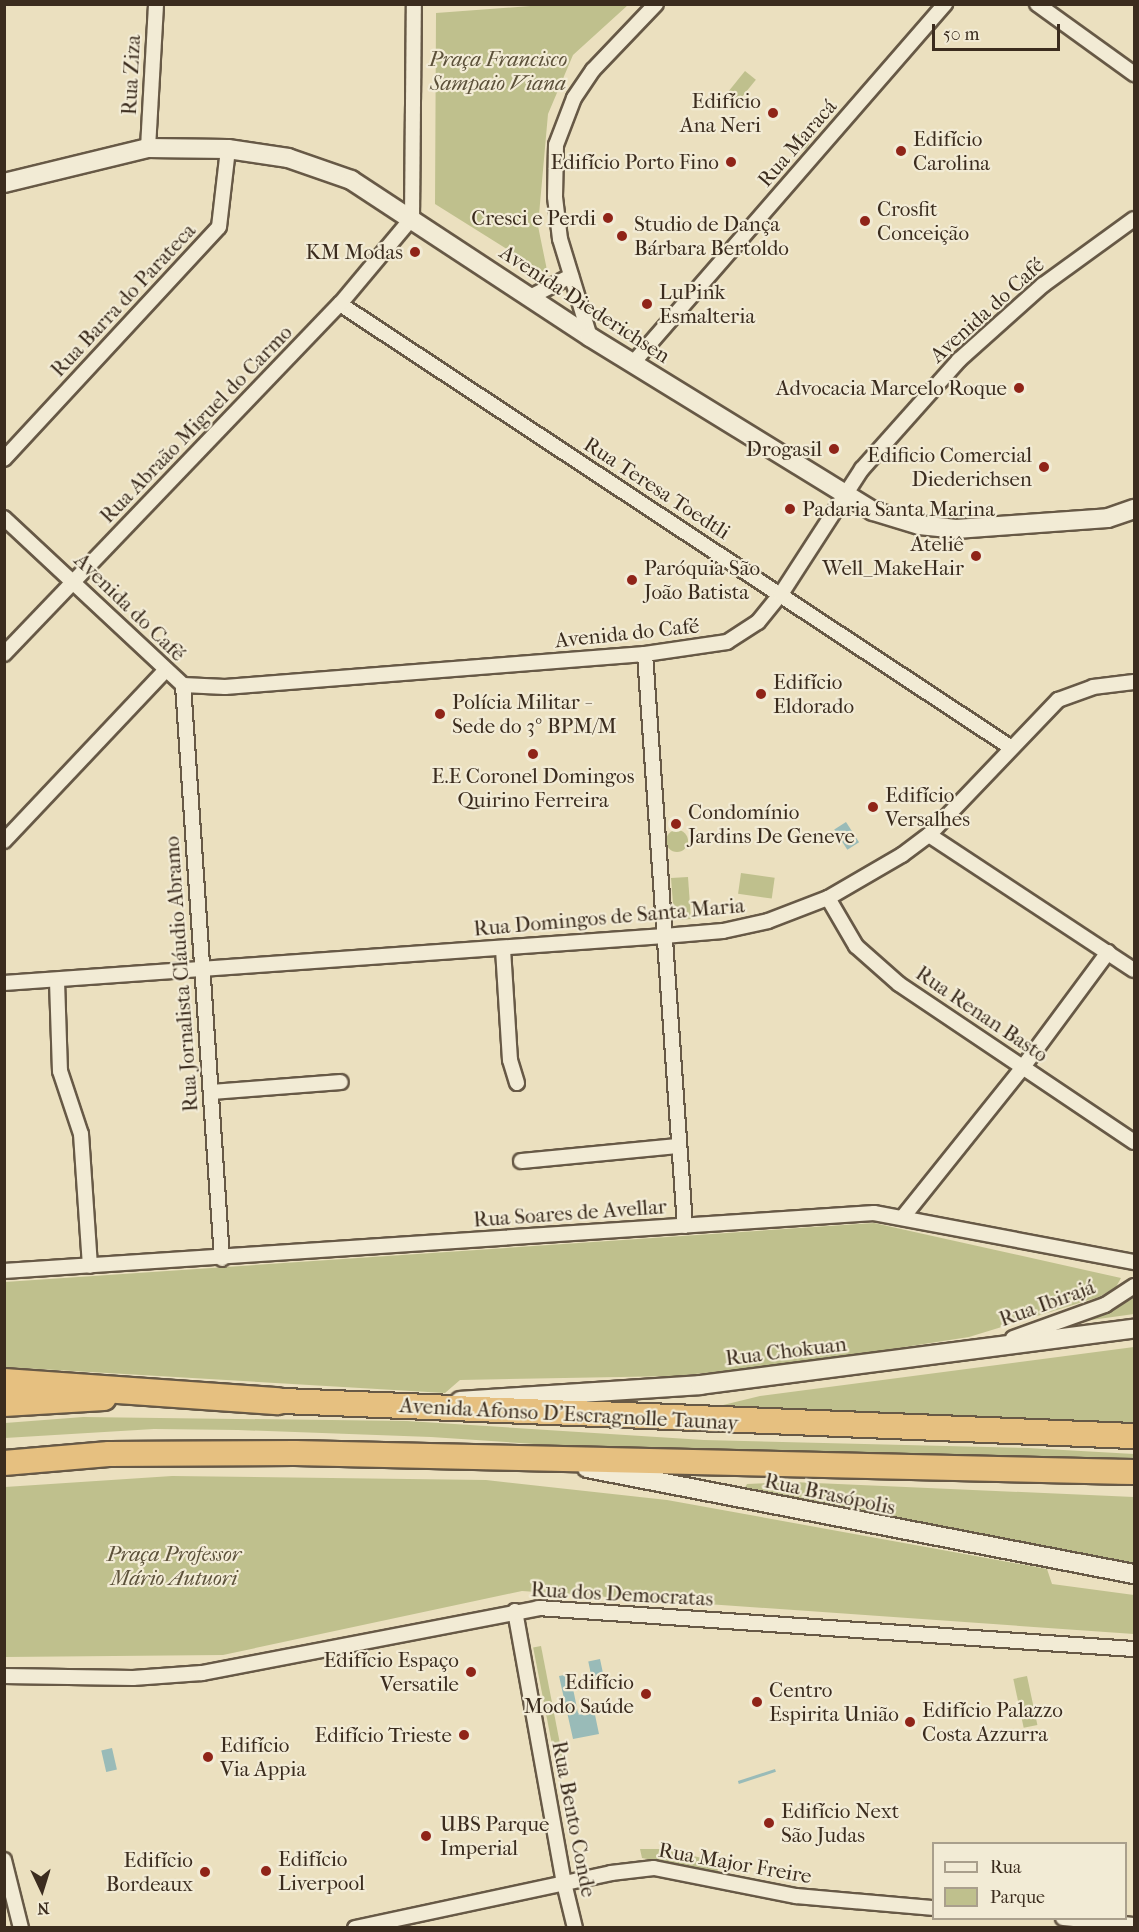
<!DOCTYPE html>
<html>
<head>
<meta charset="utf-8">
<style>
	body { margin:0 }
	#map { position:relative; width:1139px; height:1932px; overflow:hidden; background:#ebe0bf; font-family:"IM FELL French Canon",serif }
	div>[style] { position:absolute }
	.green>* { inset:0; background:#bfc08d; transform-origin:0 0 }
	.round { border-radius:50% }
	.water>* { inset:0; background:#99bbb8; transform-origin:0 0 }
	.roads { filter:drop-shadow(2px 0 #675946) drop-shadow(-2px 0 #675946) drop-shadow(0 2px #675946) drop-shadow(0 -2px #675946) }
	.minor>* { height:14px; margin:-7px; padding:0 7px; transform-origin:7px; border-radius:7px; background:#f2ebd5 }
	.tertiary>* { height:18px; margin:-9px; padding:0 9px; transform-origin:9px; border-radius:9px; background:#f2ebd5 }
	.trunk>* { height:24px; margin:-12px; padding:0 12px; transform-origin:12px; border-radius:12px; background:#e6c080 }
	.motorway>* { height:26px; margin:-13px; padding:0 13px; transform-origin:13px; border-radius:13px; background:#e6c080 }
	.dots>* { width:16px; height:16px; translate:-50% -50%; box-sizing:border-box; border:3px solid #f2ebd5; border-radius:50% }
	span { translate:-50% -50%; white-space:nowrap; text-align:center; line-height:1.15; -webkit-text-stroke:4.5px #f2ebd5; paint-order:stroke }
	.park-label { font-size:21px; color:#5c513a; font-style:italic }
	.street-label { font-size:21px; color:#3b2c1e }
	.poi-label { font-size:21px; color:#3b2c1e }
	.right { translate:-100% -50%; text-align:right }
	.left { translate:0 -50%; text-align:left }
	.frame { position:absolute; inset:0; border:6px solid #3b2c1e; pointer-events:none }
	.legend { position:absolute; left:932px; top:1842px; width:195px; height:78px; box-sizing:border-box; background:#f2ebd5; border:2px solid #a99f8c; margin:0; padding:8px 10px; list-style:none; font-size:18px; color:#3b2c1e }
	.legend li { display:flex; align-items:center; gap:12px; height:30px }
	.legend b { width:30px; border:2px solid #a99f8c }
	.north { position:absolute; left:12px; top:1860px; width:60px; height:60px; -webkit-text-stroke:4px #f2ebd5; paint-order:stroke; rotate:176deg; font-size:16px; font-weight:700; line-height:24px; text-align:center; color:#3b2c1e }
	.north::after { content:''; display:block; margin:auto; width:21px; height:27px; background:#3b2c1e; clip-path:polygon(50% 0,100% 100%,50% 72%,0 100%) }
	.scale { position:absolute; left:932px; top:24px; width:128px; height:27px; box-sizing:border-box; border:3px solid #3b2c1e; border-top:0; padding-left:8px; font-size:18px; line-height:21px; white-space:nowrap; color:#3b2c1e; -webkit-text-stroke:4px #f2ebd5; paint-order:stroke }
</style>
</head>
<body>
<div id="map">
	<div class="green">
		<i style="clip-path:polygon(557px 4px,628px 5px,573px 55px,548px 114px,538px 226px,548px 275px,435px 204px,436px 13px)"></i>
		<i style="left:745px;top:71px;width:14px;height:27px;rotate:39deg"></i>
		<i class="round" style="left:793px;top:134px;width:16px;height:16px"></i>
		<i class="round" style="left:666px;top:830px;width:22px;height:22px"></i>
		<i style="left:741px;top:873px;width:34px;height:21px;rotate:8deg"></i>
		<i style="clip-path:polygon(688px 877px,691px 919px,678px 920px,674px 916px,671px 878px)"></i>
		<i style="clip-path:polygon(874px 1223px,1121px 1278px,1116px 1287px,1099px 1297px,969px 1337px,801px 1363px,676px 1376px,460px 1380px,445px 1393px,5px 1367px,5px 1282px)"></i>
		<i style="clip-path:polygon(1134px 1298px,1134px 1314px,1084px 1321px,1109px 1312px)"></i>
		<i style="clip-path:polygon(1134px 1347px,1134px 1425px,720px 1410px,719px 1406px,760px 1396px)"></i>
		<i style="clip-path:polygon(83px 1417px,407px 1421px,704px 1440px,1028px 1448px,1134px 1454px,1134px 1466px,579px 1447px,431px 1437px,238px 1430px,154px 1429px,5px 1438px,5px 1423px)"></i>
		<i style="clip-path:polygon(172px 1476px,486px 1480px,667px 1500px,1047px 1569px,1052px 1584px,1134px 1595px,1134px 1634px,522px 1591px,223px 1655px,5px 1657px,5px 1487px)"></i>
		<i style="clip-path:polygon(793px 1482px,1134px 1497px,1134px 1569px,743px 1491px,747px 1484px)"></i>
		<i style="left:541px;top:1646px;width:113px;height:8px;rotate:79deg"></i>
		<i style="left:1027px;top:1676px;width:50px;height:14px;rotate:78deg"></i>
		<i style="clip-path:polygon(640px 1849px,667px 1849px,709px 1860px,715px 1853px,718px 1872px,642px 1858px)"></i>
	</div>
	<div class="water">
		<i style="left:846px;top:822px;width:24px;height:14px;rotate:57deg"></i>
		<i style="left:600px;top:1659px;width:24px;height:12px;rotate:78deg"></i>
		<i style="clip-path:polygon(570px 1674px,578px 1713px,594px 1710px,599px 1734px,573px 1739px,559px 1676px)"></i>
		<i style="left:112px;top:1748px;width:22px;height:11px;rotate:77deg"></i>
		<i style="left:775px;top:1769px;width:3px;height:39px;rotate:72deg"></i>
	</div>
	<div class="roads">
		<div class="minor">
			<i style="left:1037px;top:4px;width:120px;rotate:35.8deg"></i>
			<i style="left:148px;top:148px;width:144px;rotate:-86.8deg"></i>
			<i style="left:530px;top:297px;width:46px;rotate:-27.1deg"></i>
			<i style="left:340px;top:304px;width:803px;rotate:33.47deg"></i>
			<i style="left:590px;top:337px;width:102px;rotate:-107deg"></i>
			<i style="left:560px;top:239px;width:42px;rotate:-96.8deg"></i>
			<i style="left:555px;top:197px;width:52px;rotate:-88.9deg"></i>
			<i style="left:556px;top:145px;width:50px;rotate:-69deg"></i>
			<i style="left:574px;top:98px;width:34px;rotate:-56deg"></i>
			<i style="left:593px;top:70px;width:91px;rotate:-46.3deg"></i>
			<i style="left:633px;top:363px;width:476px;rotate:-49deg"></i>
			<i style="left:4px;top:459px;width:316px;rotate:-47.2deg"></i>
			<i style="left:219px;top:227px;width:79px;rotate:-83.4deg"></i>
			<i style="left:4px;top:518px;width:245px;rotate:43deg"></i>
			<i style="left:183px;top:685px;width:42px;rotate:2.7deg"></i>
			<i style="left:225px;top:687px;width:421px;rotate:-4.5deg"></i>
			<i style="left:645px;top:654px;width:83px;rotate:-8.3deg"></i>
			<i style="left:727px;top:642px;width:37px;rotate:-33deg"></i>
			<i style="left:758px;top:622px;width:36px;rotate:-51deg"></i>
			<i style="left:781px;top:594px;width:149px;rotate:-57.1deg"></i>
			<i style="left:862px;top:469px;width:146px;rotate:-48.3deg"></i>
			<i style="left:959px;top:360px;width:113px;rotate:-41.8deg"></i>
			<i style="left:1043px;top:285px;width:112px;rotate:-36deg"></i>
			<i style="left:4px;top:654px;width:485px;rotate:-46.2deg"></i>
			<i style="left:340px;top:304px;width:112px;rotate:-50.1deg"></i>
			<i style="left:412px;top:218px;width:214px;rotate:-89.5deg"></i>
			<i style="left:645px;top:654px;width:573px;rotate:86deg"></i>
			<i style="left:183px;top:685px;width:575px;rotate:86.11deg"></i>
			<i style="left:929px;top:835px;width:245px;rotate:33.4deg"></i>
			<i style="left:4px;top:841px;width:234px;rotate:-46.6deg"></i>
			<i style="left:828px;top:898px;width:56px;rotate:59.7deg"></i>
			<i style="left:856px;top:946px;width:57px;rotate:41.5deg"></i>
			<i style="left:899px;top:984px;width:283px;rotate:33.9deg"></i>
			<i style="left:503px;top:949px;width:111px;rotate:86.4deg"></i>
			<i style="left:510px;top:1060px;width:24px;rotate:73deg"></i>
			<i style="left:57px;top:981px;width:90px;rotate:88.1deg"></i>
			<i style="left:60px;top:1071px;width:66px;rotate:71.6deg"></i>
			<i style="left:81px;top:1134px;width:132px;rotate:86.1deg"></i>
			<i style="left:4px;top:983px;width:662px;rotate:-4.07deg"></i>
			<i style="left:664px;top:936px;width:59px;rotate:-4.8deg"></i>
			<i style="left:723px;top:931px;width:46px;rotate:-12.5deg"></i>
			<i style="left:768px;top:921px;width:64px;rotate:-21deg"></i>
			<i style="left:828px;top:898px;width:86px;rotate:-30.2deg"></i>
			<i style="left:902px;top:855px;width:34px;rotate:-37deg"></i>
			<i style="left:929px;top:835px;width:187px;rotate:-46.3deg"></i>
			<i style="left:1058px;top:700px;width:37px;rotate:-20deg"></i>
			<i style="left:1093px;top:687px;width:41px;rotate:-7deg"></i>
			<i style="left:212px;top:1092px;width:129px;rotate:-4.4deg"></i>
			<i style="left:521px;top:1161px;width:158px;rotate:-5.5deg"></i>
			<i style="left:903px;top:1217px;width:192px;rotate:-51.3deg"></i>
			<i style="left:1023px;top:1067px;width:143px;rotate:-53.5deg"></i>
			<i style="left:4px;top:1271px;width:872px;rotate:-3.81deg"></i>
			<i style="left:874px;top:1213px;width:265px;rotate:10.7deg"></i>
			<i style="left:1013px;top:1338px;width:98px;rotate:-19.7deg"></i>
			<i style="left:1105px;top:1305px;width:35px;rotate:-33deg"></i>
			<i style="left:515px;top:1611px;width:276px;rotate:79.8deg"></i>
			<i style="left:564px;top:1883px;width:46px;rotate:76.3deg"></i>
			<i style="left:4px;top:1676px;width:129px;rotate:0.9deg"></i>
			<i style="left:133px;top:1678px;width:69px;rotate:-4.1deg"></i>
			<i style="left:202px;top:1673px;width:342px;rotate:-10.9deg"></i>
			<i style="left:538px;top:1608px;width:597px;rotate:3.94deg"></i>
			<i style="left:4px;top:1860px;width:70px;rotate:76deg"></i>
			<i style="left:1063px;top:1918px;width:71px;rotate:5.6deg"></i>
			<i style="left:355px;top:1928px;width:262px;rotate:-12.1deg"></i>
			<i style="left:611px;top:1873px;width:43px;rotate:-6.6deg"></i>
			<i style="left:654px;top:1868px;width:145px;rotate:11.2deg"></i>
			<i style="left:796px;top:1896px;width:139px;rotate:5deg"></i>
		</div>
		<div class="tertiary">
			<i style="left:4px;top:183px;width:148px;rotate:-13.7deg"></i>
			<i style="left:148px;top:148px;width:80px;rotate:0.7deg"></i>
			<i style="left:228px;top:149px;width:61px;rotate:8.5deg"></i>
			<i style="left:288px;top:158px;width:67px;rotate:19.2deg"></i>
			<i style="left:351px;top:180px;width:286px;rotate:33.3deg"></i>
			<i style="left:590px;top:337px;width:332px;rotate:31.6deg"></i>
			<i style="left:873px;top:511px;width:48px;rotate:16.9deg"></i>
			<i style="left:919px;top:525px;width:37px;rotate:6deg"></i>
			<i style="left:956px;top:529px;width:152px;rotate:-4.1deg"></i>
			<i style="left:1108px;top:518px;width:28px;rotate:-19deg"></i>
			<i style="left:460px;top:1401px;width:241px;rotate:-3.8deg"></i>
			<i style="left:700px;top:1385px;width:438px;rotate:-7.4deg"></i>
			<i style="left:587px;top:1468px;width:557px;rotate:10.97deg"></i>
		</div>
		<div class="trunk">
			<i style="left:259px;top:1400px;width:876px;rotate:2.36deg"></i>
			<i style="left:4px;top:1404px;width:100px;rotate:-3.4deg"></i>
			<i style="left:4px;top:1463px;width:105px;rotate:-4.9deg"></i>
			<i style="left:109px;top:1454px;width:186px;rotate:-0.3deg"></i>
			<i style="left:295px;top:1453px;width:839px;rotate:1.3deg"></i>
		</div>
		<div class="motorway">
			<i style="left:4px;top:1382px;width:275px;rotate:4deg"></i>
		</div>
	</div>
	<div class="dots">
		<i style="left:773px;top:113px;background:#8f2418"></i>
		<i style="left:901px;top:151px;background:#8f2418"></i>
		<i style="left:731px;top:162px;background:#8f2418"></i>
		<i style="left:608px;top:218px;background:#8f2418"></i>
		<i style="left:865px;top:221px;background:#8f2418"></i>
		<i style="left:622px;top:236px;background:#8f2418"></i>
		<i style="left:415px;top:252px;background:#8f2418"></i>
		<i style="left:647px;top:304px;background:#8f2418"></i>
		<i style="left:1019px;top:388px;background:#8f2418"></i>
		<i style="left:834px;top:449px;background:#8f2418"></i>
		<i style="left:1044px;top:467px;background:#8f2418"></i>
		<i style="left:790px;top:509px;background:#8f2418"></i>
		<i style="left:976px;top:556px;background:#8f2418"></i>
		<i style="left:632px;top:580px;background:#8f2418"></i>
		<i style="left:761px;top:694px;background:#8f2418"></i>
		<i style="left:440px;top:714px;background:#8f2418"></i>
		<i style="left:533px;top:754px;background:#8f2418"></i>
		<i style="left:873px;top:807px;background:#8f2418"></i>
		<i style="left:676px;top:824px;background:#8f2418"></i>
		<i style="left:471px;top:1672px;background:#8f2418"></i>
		<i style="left:646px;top:1694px;background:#8f2418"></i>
		<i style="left:757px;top:1702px;background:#8f2418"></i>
		<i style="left:910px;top:1722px;background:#8f2418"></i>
		<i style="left:464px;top:1735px;background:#8f2418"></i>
		<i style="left:208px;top:1757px;background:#8f2418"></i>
		<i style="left:769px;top:1823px;background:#8f2418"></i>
		<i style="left:426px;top:1836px;background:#8f2418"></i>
		<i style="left:266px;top:1871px;background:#8f2418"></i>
		<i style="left:205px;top:1872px;background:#8f2418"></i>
	</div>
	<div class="park-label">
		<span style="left:498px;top:71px">Praça Francisco<br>Sampaio Viana</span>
		<span style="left:174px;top:1566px">Praça Professor<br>Mário Autuori</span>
	</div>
	<div class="street-label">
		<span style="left:131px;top:75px;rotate:-87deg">Rua Ziza</span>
		<span style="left:797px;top:143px;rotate:-49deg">Rua Maracá</span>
		<span style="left:123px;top:300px;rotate:-47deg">Rua Barra do Parateca</span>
		<span style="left:585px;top:304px;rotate:33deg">Avenida Diederichsen</span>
		<span style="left:987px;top:310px;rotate:-42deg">Avenida do Café</span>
		<span style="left:196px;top:424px;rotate:-46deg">Rua Abraão Miguel do Carmo</span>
		<span style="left:657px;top:488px;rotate:33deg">Rua Teresa Toedtli</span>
		<span style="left:130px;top:607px;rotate:44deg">Avenida do Café</span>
		<span style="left:627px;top:633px;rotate:-6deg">Avenida do Café</span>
		<span style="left:609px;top:917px;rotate:-5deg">Rua Domingos de Santa Maria</span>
		<span style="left:181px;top:974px;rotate:-94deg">Rua Jornalista Cláudio Abramo</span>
		<span style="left:982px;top:1014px;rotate:34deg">Rua Renan Basto</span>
		<span style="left:570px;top:1213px;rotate:-4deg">Rua Soares de Avellar</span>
		<span style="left:1047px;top:1303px;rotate:-20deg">Rua Ibirajá</span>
		<span style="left:786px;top:1351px;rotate:-7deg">Rua Chokuan</span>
		<span style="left:569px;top:1414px;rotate:3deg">Avenida Afonso D'Escragnolle Taunay</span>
		<span style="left:830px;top:1494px;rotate:12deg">Rua Brasópolis</span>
		<span style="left:622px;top:1594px;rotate:3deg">Rua dos Democratas</span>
		<span style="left:574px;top:1819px;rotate:79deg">Rua Bento Conde</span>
		<span style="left:735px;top:1863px;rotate:10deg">Rua Major Freire</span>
	</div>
	<div class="poi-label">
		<span class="right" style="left:761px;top:113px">Edifício<br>Ana Neri</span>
		<span class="left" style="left:913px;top:151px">Edifício<br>Carolina</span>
		<span class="right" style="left:719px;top:162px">Edifício Porto Fino</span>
		<span class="left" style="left:877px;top:221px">Crosfit<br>Conceição</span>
		<span class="right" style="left:596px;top:218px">Cresci e Perdi</span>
		<span class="left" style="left:634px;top:236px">Studio de Dança<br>Bárbara Bertoldo</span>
		<span class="right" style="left:403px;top:252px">KM Modas</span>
		<span class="left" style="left:659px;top:304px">LuPink<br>Esmalteria</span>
		<span class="right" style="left:1007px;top:388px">Advocacia Marcelo Roque</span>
		<span class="right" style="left:822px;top:449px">Drogasil</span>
		<span class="right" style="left:1032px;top:467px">Edificio Comercial<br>Diederichsen</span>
		<span class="left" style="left:802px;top:509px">Padaria Santa Marina</span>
		<span class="right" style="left:964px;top:556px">Ateliê<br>Well_MakeHair</span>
		<span class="left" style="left:644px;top:580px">Paróquia São<br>João Batista</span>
		<span class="left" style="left:773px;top:694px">Edifício<br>Eldorado</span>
		<span class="left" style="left:452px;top:714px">Polícia Militar -<br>Sede do 3º BPM/M</span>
		<span style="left:533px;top:788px">E.E Coronel Domingos<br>Quirino Ferreira</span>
		<span class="left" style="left:885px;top:807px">Edifício<br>Versalhes</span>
		<span class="left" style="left:688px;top:824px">Condomínio<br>Jardins De Geneve</span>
		<span class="right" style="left:459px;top:1672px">Edifício Espaço<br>Versatile</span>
		<span class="right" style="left:634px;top:1694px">Edifício<br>Modo Saúde</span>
		<span class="left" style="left:769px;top:1702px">Centro<br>Espirita União</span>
		<span class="left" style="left:922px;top:1722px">Edifício Palazzo<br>Costa Azzurra</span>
		<span class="right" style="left:452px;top:1735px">Edifício Trieste</span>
		<span class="left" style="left:220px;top:1757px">Edifício<br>Via Appia</span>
		<span class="left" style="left:781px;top:1823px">Edifício Next<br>São Judas</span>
		<span class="left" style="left:440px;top:1836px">UBS Parque<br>Imperial</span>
		<span class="left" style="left:278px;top:1871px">Edifício<br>Liverpool</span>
		<span class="right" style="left:193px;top:1872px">Edifício<br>Bordeaux</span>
	</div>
	<div class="frame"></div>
	<ul class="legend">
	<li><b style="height:8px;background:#f2ebd5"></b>Rua</li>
	<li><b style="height:16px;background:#bfc08d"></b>Parque</li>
	</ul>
	<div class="north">N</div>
	<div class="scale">50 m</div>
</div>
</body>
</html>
